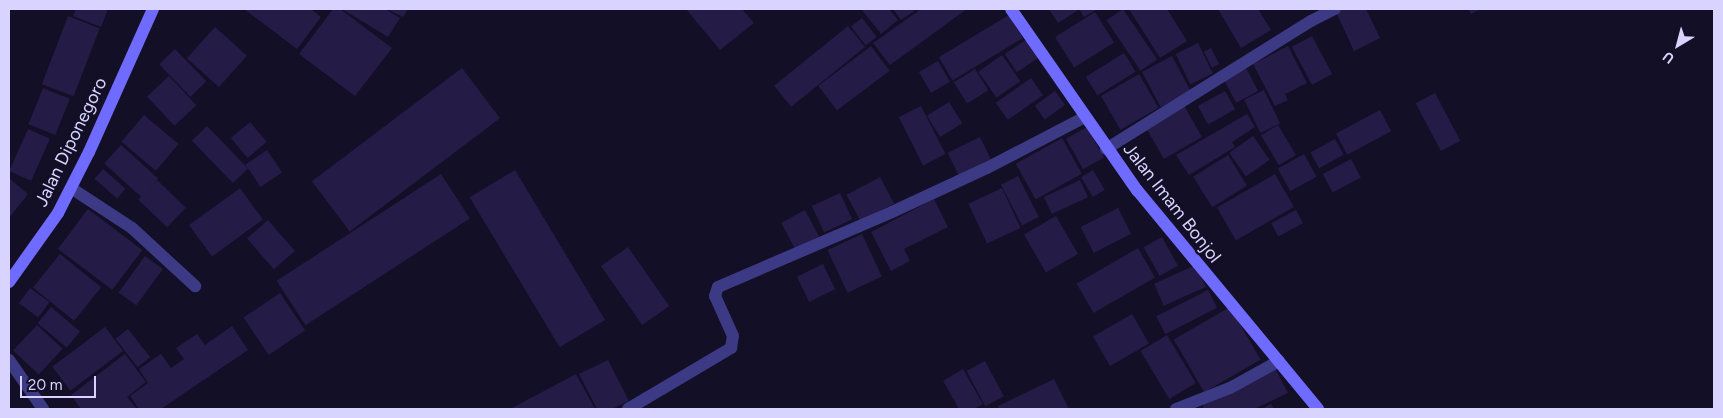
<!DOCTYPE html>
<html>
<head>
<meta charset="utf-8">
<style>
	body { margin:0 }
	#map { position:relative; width:1723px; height:418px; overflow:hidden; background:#130f26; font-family:Figtree,sans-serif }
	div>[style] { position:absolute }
	.building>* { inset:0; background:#241b47; transform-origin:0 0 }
	.lane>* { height:12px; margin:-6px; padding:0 6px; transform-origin:6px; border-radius:6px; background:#3d3a85 }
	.street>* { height:12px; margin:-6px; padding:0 6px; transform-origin:6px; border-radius:6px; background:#3d3a85 }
	.secondary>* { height:12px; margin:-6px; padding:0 6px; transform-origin:6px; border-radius:6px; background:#6f6bff }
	span { translate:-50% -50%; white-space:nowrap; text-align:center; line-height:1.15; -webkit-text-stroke:5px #130f26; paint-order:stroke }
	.street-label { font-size:18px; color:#d9d4ff }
	.frame { position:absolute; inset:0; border:10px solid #d9d4ff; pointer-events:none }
	.north { position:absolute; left:1653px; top:20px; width:50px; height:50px; -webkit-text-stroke:4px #130f26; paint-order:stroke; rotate:217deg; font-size:14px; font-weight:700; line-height:20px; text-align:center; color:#d9d4ff }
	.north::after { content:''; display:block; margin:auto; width:18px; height:22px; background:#d9d4ff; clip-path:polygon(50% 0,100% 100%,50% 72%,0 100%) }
	.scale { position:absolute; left:20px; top:376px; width:76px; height:22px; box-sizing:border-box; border:2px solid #d9d4ff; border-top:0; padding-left:6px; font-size:15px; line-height:18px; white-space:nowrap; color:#d9d4ff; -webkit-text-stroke:4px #130f26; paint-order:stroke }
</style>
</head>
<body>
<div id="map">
	<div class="building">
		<i style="clip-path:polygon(76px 9px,108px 9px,101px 27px,73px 16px)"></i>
		<i style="clip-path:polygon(244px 9px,311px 9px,321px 17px,297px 49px)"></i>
		<i style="clip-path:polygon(333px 9px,340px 9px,392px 48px,355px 96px,299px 54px)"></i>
		<i style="clip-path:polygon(342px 9px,385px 9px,400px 18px,388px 37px)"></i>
		<i style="clip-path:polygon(387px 9px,408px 9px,403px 17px)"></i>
		<i style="clip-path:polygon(686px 9px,742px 9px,754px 23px,720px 50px)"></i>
		<i style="clip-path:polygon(864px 9px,889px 9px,898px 20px,881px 34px,862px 10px)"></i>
		<i style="clip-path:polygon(893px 9px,917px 9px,901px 20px)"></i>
		<i style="clip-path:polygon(921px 9px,967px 9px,890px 65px,873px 43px)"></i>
		<i style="clip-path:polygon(1049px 9px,1076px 9px,1077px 11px,1058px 23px)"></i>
		<i style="clip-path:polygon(1079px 9px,1098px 9px,1084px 17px)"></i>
		<i style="left:1123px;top:9px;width:61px;height:20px;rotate:56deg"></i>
		<i style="clip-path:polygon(1129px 9px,1167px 9px,1187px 41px,1160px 58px)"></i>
		<i style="clip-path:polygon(1218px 9px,1258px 9px,1271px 30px,1241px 48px)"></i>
		<i style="clip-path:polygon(1337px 9px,1366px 9px,1380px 38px,1354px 51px,1335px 10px)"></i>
		<i style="clip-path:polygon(1468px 9px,1480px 9px,1471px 14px)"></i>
		<i style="left:1095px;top:12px;width:36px;height:47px;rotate:58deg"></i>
		<i style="left:1009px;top:15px;width:27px;height:82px;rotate:59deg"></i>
		<i style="left:68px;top:16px;width:34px;height:73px;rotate:21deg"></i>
		<i style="left:862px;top:18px;width:24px;height:14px;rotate:52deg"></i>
		<i style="left:848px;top:26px;width:27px;height:95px;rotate:51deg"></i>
		<i style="left:215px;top:27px;width:43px;height:42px;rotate:42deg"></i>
		<i style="left:1312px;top:36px;width:43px;height:23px;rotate:62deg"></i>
		<i style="left:1027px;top:39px;width:22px;height:27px;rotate:56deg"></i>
		<i style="left:1198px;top:43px;width:34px;height:25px;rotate:64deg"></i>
		<i style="left:871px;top:46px;width:31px;height:66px;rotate:53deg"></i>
		<i style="clip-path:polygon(1288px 46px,1307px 83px,1285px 94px,1288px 100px,1275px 106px,1253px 64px)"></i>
		<i style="left:1211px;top:48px;width:18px;height:8px;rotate:63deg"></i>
		<i style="left:175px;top:49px;width:45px;height:22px;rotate:46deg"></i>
		<i style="left:1124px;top:53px;width:22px;height:45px;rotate:58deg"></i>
		<i style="left:1002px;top:55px;width:32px;height:29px;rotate:55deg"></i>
		<i style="left:1172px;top:56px;width:40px;height:34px;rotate:62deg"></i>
		<i style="left:938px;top:61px;width:24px;height:22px;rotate:60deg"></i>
		<i style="left:462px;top:68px;width:63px;height:188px;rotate:53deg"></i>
		<i style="left:1246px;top:68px;width:26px;height:25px;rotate:62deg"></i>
		<i style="left:975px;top:69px;width:25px;height:25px;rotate:58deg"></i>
		<i style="left:1139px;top:74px;width:39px;height:44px;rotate:60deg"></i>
		<i style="left:169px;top:76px;width:40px;height:30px;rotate:47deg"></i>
		<i style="left:1031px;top:78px;width:21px;height:43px;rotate:55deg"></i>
		<i style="left:43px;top:88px;width:29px;height:39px;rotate:22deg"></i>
		<i style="left:1264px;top:90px;width:37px;height:22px;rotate:64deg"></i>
		<i style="left:1055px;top:91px;width:17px;height:25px;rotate:54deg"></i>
		<i style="left:1225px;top:91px;width:21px;height:31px;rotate:61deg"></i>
		<i style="left:1435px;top:93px;width:54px;height:22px;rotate:62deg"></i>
		<i style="left:949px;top:102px;width:25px;height:26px;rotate:58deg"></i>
		<i style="left:1183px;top:104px;width:38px;height:44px;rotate:60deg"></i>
		<i style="left:921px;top:106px;width:54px;height:25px;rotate:63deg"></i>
		<i style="left:1380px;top:110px;width:24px;height:50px;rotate:62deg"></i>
		<i style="clip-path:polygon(1247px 114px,1255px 127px,1232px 142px,1235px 147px,1189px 175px,1176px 155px)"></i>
		<i style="left:144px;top:115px;width:45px;height:35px;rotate:40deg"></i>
		<i style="left:250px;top:122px;width:26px;height:25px;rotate:50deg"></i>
		<i style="left:1278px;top:125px;width:35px;height:20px;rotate:59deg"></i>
		<i style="left:207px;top:126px;width:59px;height:21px;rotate:46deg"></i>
		<i style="left:1087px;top:127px;width:35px;height:24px;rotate:61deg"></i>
		<i style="left:28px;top:129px;width:24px;height:46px;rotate:24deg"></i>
		<i style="left:1253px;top:136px;width:29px;height:29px;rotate:55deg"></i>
		<i style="left:980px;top:137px;width:28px;height:36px;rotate:64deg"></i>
		<i style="left:1062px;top:138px;width:41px;height:53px;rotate:61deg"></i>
		<i style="left:1335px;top:139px;width:18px;height:28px;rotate:61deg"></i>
		<i style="left:121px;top:145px;width:50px;height:25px;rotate:42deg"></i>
		<i style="left:267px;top:150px;width:27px;height:26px;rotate:56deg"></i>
		<i style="left:1304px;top:154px;width:26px;height:30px;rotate:61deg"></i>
		<i style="left:1228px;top:155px;width:36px;height:41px;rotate:58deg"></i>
		<i style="left:1351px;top:159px;width:21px;height:32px;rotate:62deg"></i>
		<i style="left:103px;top:169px;width:30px;height:13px;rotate:41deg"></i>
		<i style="left:515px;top:170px;width:175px;height:53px;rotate:59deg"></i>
		<i style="left:1093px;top:170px;width:23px;height:14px;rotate:59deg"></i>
		<i style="left:441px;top:174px;width:53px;height:196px;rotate:57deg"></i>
		<i style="left:1275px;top:174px;width:38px;height:67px;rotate:60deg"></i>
		<i style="left:1018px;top:176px;width:46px;height:19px;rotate:63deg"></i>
		<i style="left:880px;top:177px;width:30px;height:38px;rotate:62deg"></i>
		<i style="clip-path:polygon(10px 179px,28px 194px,9px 218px,9px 181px)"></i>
		<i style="left:157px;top:180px;width:40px;height:27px;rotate:44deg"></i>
		<i style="left:1080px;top:180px;width:19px;height:40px;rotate:65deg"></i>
		<i style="left:240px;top:188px;width:39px;height:63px;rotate:54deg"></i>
		<i style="left:1002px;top:188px;width:44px;height:37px;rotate:65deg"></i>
		<i style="left:840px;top:193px;width:29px;height:31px;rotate:65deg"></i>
		<i style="clip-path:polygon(934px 199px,948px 227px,904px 249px,910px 261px,891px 271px,871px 232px)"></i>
		<i style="left:1118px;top:208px;width:29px;height:42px;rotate:63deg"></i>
		<i style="left:88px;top:209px;width:68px;height:50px;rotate:37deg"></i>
		<i style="left:805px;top:210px;width:30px;height:27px;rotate:62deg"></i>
		<i style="left:1296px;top:210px;width:15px;height:28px;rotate:62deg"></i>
		<i style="left:1056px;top:216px;width:44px;height:37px;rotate:60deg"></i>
		<i style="left:268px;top:220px;width:41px;height:28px;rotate:49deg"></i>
		<i style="left:862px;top:234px;width:47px;height:38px;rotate:65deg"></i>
		<i style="left:1162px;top:237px;width:33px;height:21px;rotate:61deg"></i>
		<i style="left:628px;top:247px;width:72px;height:33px;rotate:55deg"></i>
		<i style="left:1138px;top:248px;width:34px;height:71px;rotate:60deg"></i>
		<i style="left:60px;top:254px;width:53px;height:43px;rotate:39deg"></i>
		<i style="left:145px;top:256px;width:22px;height:45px;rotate:36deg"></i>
		<i style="left:823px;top:264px;width:28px;height:29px;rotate:64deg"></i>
		<i style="left:1196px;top:265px;width:24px;height:46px;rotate:66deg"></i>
		<i style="left:30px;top:288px;width:24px;height:19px;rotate:36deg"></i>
		<i style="left:1208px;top:290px;width:20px;height:58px;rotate:63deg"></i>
		<i style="left:280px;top:293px;width:45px;height:44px;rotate:56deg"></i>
		<i style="left:51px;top:307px;width:38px;height:21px;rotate:40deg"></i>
		<i style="left:1230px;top:307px;width:61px;height:65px;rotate:60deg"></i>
		<i style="left:1132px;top:314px;width:34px;height:45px;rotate:60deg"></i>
		<i style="left:37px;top:325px;width:35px;height:35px;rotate:43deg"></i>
		<i style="clip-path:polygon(232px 326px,248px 350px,161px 409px,139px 409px,130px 396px,148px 383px,139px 369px,161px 354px,171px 368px,184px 359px,176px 348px,197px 334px,205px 345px)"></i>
		<i style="left:105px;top:327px;width:30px;height:66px;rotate:53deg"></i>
		<i style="left:128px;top:329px;width:36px;height:16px;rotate:52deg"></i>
		<i style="left:1167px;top:335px;width:56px;height:31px;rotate:59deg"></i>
		<i style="clip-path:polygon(125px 354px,146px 382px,127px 397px,137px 409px,81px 409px,71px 395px)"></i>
		<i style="clip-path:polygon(608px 360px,629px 401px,612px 409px,597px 409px,579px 374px)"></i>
		<i style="left:985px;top:361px;width:40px;height:21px;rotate:62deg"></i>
		<i style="clip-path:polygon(1275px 368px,1288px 393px,1254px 409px,1204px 409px,1202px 404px)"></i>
		<i style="clip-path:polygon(963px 369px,983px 404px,974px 409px,959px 409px,943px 381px)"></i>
		<i style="clip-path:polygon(576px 374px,595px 409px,510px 409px,529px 399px)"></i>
		<i style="clip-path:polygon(1054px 379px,1069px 409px,999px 409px,998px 406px)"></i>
		<i style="clip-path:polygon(1271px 404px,1274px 409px,1262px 409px)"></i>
	</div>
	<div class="lane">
		<i style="left:71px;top:188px;width:73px;rotate:33.3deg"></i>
		<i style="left:132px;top:228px;width:86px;rotate:42.6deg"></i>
	</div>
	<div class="street">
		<i style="left:1106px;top:149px;width:242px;rotate:-32deg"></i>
		<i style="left:1311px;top:21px;width:27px;rotate:-27deg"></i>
		<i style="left:9px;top:360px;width:60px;rotate:55.2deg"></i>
		<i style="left:628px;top:409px;width:120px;rotate:-30.6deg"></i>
		<i style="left:731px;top:348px;width:12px;rotate:-81deg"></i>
		<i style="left:733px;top:336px;width:44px;rotate:-114.2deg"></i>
		<i style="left:715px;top:296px;width:9px;rotate:-72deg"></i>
		<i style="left:718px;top:287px;width:189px;rotate:-23.3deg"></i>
		<i style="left:892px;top:212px;width:105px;rotate:-24.9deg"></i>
		<i style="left:987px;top:168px;width:110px;rotate:-27.5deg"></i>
		<i style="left:1176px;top:409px;width:58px;rotate:-21.3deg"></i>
		<i style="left:1230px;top:388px;width:56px;rotate:-28.9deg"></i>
	</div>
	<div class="secondary">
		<i style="left:1011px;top:9px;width:221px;rotate:55.2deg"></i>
		<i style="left:1137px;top:190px;width:284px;rotate:50.4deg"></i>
		<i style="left:9px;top:282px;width:85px;rotate:-54.6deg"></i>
		<i style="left:58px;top:213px;width:68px;rotate:-63.1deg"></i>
		<i style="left:89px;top:152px;width:157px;rotate:-65.9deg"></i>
	</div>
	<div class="street-label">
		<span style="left:71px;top:142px;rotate:-64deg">Jalan Diponegoro</span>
		<span style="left:1172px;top:203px;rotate:52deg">Jalan Imam Bonjol</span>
	</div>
	<div class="frame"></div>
	<div class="north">U</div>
	<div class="scale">20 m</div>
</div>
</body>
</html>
